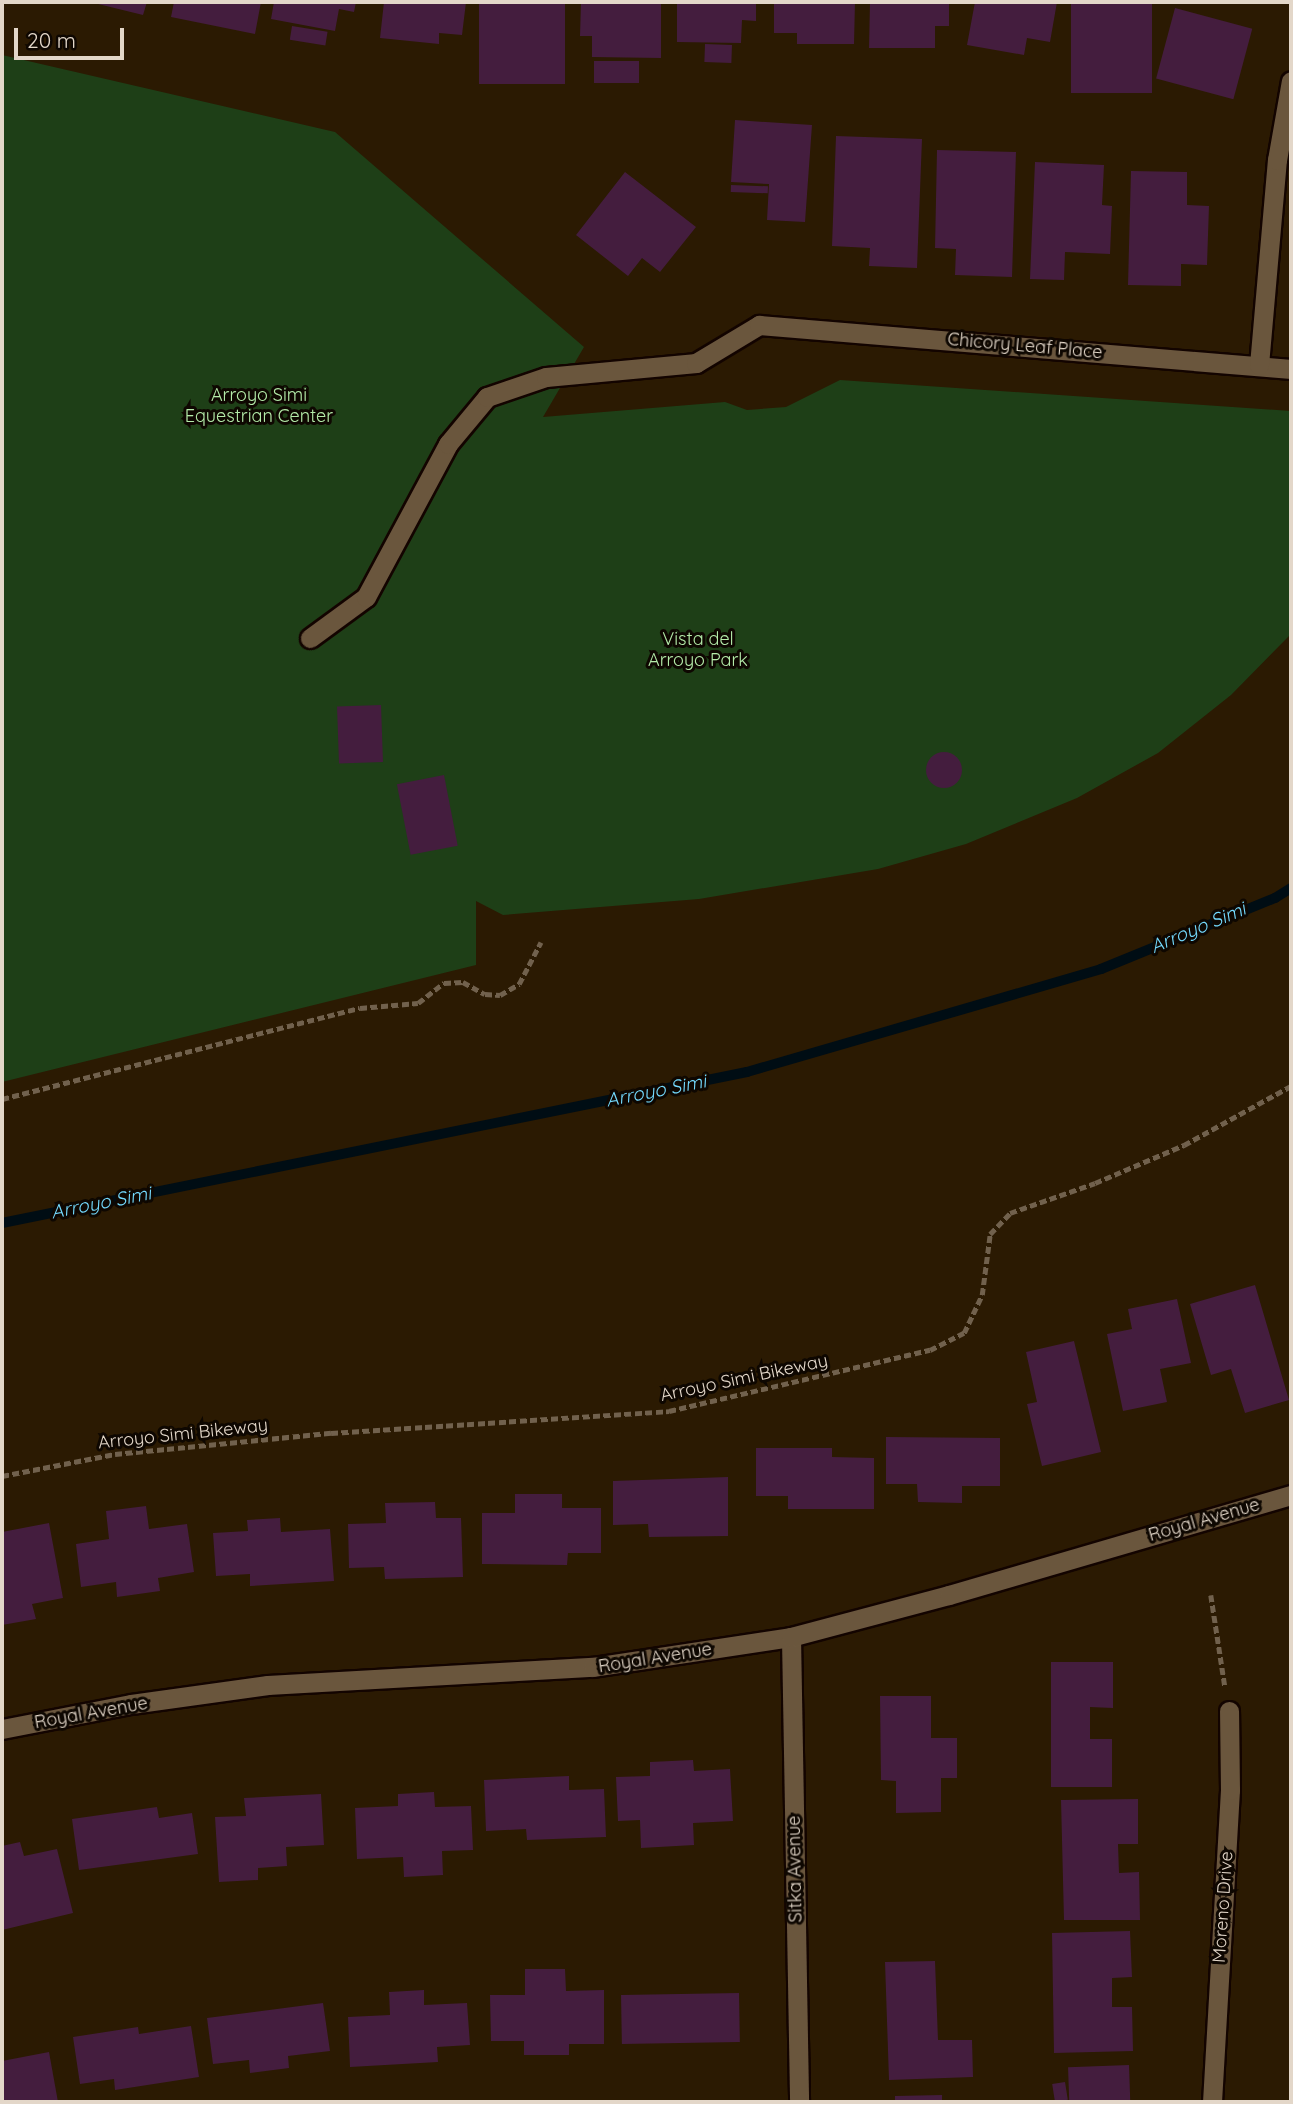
<!DOCTYPE html>
<html>
<head>
<meta charset="utf-8">
<style>
	body { margin:0 }
	#map { position:relative; width:1293px; height:2104px; overflow:hidden; background:#2b1a02; font-family:Quicksand,sans-serif }
	div>[style] { position:absolute }
	.green>* { inset:0; background:#1e3f17 }
	.stream>* { height:10px; margin:-5px; padding:0 5px; transform-origin:5px; border-radius:5px; background:#000d14 }
	.building>* { inset:0; background:#441d3e; transform-origin:0 0 }
	.round { border-radius:50% }
	.path>* { height:4.5px; margin-top:-2.25px; transform-origin:0; background:repeating-linear-gradient(90deg,#71614d 0 7px,transparent 0 10.5px) }
	.roads { filter:drop-shadow(2px 0 #130400) drop-shadow(-2px 0 #130400) drop-shadow(0 2px #130400) drop-shadow(0 -2px #130400) }
	.service>* { height:19px; margin:-9.5px; padding:0 9.5px; transform-origin:9.5px; border-radius:9.5px; background:#6a563d }
	.minor>* { height:19px; margin:-9.5px; padding:0 9.5px; transform-origin:9.5px; border-radius:9.5px; background:#6a563d }
	.secondary>* { height:19px; margin:-9.5px; padding:0 9.5px; transform-origin:9.5px; border-radius:9.5px; background:#6a563d }
	span { translate:-50% -50%; white-space:nowrap; text-align:center; line-height:1.15; -webkit-text-stroke:6px #0e0701; paint-order:stroke }
	.street-label { font-size:18px; color:#e3d7c9 }
	.park-label { font-size:18px; color:#b4eca9 }
	.water-label { font-size:19px; color:#74dafe; font-style:italic }
	.frame { position:absolute; inset:0; border:4px solid #e3d7c9; pointer-events:none }
	.scale { position:absolute; left:14px; top:28px; width:110px; height:32px; box-sizing:border-box; border:4px solid #e3d7c9; border-top:0; padding-left:9px; font-size:21px; line-height:24px; white-space:nowrap; color:#e3d7c9; -webkit-text-stroke:5px #0e0701; paint-order:stroke }
</style>
</head>
<body>
<div id="map">
	<div class="green">
		<i style="clip-path:polygon(2px 55px,335px 132px,584px 347px,543px 417px,725px 402px,747px 410px,786px 407px,840px 380px,1291px 411px,1291px 634px,1231px 695px,1158px 753px,1077px 798px,966px 844px,878px 869px,699px 899px,503px 915px,476px 901px,476px 965px,2px 1082px)"></i>
	</div>
	<div class="stream">
		<i style="left:2px;top:1223px;width:760px;rotate:-11.46deg"></i>
		<i style="left:747px;top:1072px;width:369px;rotate:-16.2deg"></i>
		<i style="left:1101px;top:969px;width:188px;rotate:-22.2deg"></i>
		<i style="left:1275px;top:898px;width:19px;rotate:-32deg"></i>
	</div>
	<div class="building">
		<i style="clip-path:polygon(90px 2px,147px 2px,143px 15px)"></i>
		<i style="clip-path:polygon(174px 2px,261px 2px,255px 34px,171px 17px)"></i>
		<i style="clip-path:polygon(274px 2px,356px 2px,354px 12px,339px 9px,335px 31px,271px 19px)"></i>
		<i style="clip-path:polygon(384px 2px,466px 2px,462px 35px,439px 33px,439px 44px,380px 38px)"></i>
		<i style="left:479px;top:2px;width:86px;height:82px"></i>
		<i style="clip-path:polygon(581px 2px,661px 2px,661px 58px,592px 57px,592px 36px,580px 36px)"></i>
		<i style="clip-path:polygon(677px 2px,756px 2px,756px 21px,742px 20px,741px 43px,677px 42px)"></i>
		<i style="clip-path:polygon(774px 2px,855px 2px,854px 44px,797px 44px,797px 33px,774px 33px)"></i>
		<i style="clip-path:polygon(870px 2px,949px 2px,949px 26px,935px 26px,935px 48px,869px 48px)"></i>
		<i style="clip-path:polygon(975px 2px,1057px 2px,1050px 42px,1027px 38px,1024px 55px,967px 45px)"></i>
		<i style="left:1071px;top:2px;width:81px;height:91px"></i>
		<i style="left:1175px;top:8px;width:80px;height:73px;rotate:15deg"></i>
		<i style="left:292px;top:26px;width:36px;height:14px;rotate:9deg"></i>
		<i style="left:705px;top:44px;width:27px;height:18px;rotate:2deg"></i>
		<i style="left:594px;top:61px;width:45px;height:22px"></i>
		<i style="clip-path:polygon(735px 120px,812px 125px,805px 222px,767px 220px,769px 184px,731px 182px)"></i>
		<i style="clip-path:polygon(836px 136px,922px 139px,917px 268px,869px 266px,870px 248px,832px 246px)"></i>
		<i style="clip-path:polygon(937px 150px,1016px 152px,1012px 277px,955px 275px,956px 249px,935px 248px)"></i>
		<i style="clip-path:polygon(1035px 162px,1104px 165px,1102px 205px,1112px 206px,1110px 254px,1065px 252px,1064px 280px,1030px 279px)"></i>
		<i style="clip-path:polygon(1131px 171px,1187px 172px,1187px 205px,1209px 206px,1207px 265px,1181px 264px,1181px 286px,1128px 285px)"></i>
		<i style="clip-path:polygon(625px 172px,696px 227px,660px 272px,642px 258px,628px 276px,576px 235px)"></i>
		<i style="left:731px;top:185px;width:37px;height:7px;rotate:2deg"></i>
		<i style="left:381px;top:705px;width:57px;height:44px;rotate:88deg"></i>
		<i class="round" style="left:926px;top:752px;width:36px;height:36px"></i>
		<i style="left:444px;top:775px;width:72px;height:48px;rotate:79deg"></i>
		<i style="clip-path:polygon(1255px 1285px,1289px 1400px,1245px 1413px,1231px 1369px,1211px 1375px,1190px 1304px)"></i>
		<i style="clip-path:polygon(1177px 1299px,1191px 1363px,1160px 1369px,1167px 1402px,1123px 1411px,1107px 1334px,1132px 1329px,1128px 1309px)"></i>
		<i style="clip-path:polygon(1074px 1341px,1101px 1452px,1042px 1466px,1027px 1404px,1037px 1402px,1026px 1352px)"></i>
		<i style="clip-path:polygon(886px 1437px,1000px 1438px,1000px 1486px,962px 1486px,962px 1503px,918px 1502px,917px 1484px,886px 1484px)"></i>
		<i style="clip-path:polygon(756px 1448px,832px 1448px,832px 1457px,874px 1458px,874px 1509px,788px 1509px,788px 1496px,756px 1496px)"></i>
		<i style="clip-path:polygon(728px 1477px,728px 1536px,649px 1537px,648px 1524px,613px 1525px,613px 1481px)"></i>
		<i style="clip-path:polygon(515px 1494px,562px 1494px,562px 1508px,601px 1508px,601px 1553px,568px 1553px,567px 1565px,482px 1564px,482px 1513px,515px 1513px)"></i>
		<i style="clip-path:polygon(435px 1502px,436px 1518px,461px 1518px,463px 1577px,385px 1579px,384px 1567px,349px 1568px,348px 1524px,386px 1523px,385px 1503px)"></i>
		<i style="clip-path:polygon(146px 1506px,149px 1529px,187px 1524px,194px 1572px,158px 1578px,160px 1591px,117px 1597px,116px 1582px,81px 1587px,76px 1544px,109px 1539px,106px 1511px)"></i>
		<i style="clip-path:polygon(280px 1518px,281px 1532px,330px 1529px,334px 1581px,250px 1586px,250px 1574px,216px 1576px,213px 1533px,248px 1531px,247px 1520px)"></i>
		<i style="clip-path:polygon(49px 1523px,63px 1598px,32px 1604px,36px 1619px,2px 1625px,2px 1532px)"></i>
		<i style="clip-path:polygon(1051px 1662px,1113px 1662px,1113px 1708px,1090px 1707px,1090px 1739px,1112px 1739px,1112px 1787px,1051px 1787px)"></i>
		<i style="clip-path:polygon(880px 1696px,931px 1696px,931px 1738px,957px 1738px,957px 1778px,941px 1778px,941px 1812px,896px 1813px,896px 1781px,881px 1780px)"></i>
		<i style="clip-path:polygon(693px 1760px,694px 1771px,730px 1769px,733px 1821px,693px 1823px,694px 1845px,641px 1848px,640px 1820px,618px 1821px,616px 1777px,650px 1776px,650px 1762px)"></i>
		<i style="clip-path:polygon(569px 1776px,569px 1790px,604px 1789px,606px 1837px,527px 1840px,526px 1829px,486px 1831px,484px 1780px)"></i>
		<i style="clip-path:polygon(434px 1792px,435px 1807px,471px 1806px,473px 1850px,442px 1851px,443px 1875px,404px 1877px,403px 1857px,357px 1859px,355px 1808px,398px 1806px,398px 1794px)"></i>
		<i style="clip-path:polygon(321px 1794px,324px 1845px,286px 1847px,287px 1866px,258px 1868px,258px 1880px,219px 1882px,215px 1817px,246px 1816px,244px 1798px)"></i>
		<i style="clip-path:polygon(1138px 1799px,1138px 1844px,1118px 1844px,1119px 1873px,1139px 1872px,1140px 1920px,1064px 1920px,1061px 1800px)"></i>
		<i style="clip-path:polygon(157px 1807px,159px 1818px,192px 1813px,198px 1854px,79px 1870px,72px 1819px)"></i>
		<i style="clip-path:polygon(20px 1842px,24px 1856px,57px 1849px,73px 1913px,2px 1930px,2px 1846px)"></i>
		<i style="clip-path:polygon(1130px 1931px,1132px 1977px,1112px 1978px,1112px 2007px,1132px 2007px,1133px 2051px,1054px 2053px,1052px 1933px)"></i>
		<i style="clip-path:polygon(935px 1961px,938px 2040px,972px 2040px,973px 2077px,889px 2080px,885px 1962px)"></i>
		<i style="clip-path:polygon(525px 1969px,565px 1969px,566px 1991px,604px 1990px,604px 2044px,569px 2044px,569px 2055px,524px 2055px,524px 2041px,491px 2041px,490px 1995px,525px 1995px)"></i>
		<i style="clip-path:polygon(424px 1990px,424px 2005px,467px 2003px,470px 2045px,437px 2047px,438px 2062px,350px 2067px,348px 2017px,390px 2015px,389px 1992px)"></i>
		<i style="left:739px;top:1993px;width:49px;height:118px;rotate:89deg"></i>
		<i style="clip-path:polygon(323px 2003px,330px 2051px,288px 2056px,289px 2068px,250px 2073px,249px 2060px,213px 2064px,207px 2018px)"></i>
		<i style="clip-path:polygon(191px 2026px,199px 2077px,115px 2090px,114px 2079px,80px 2084px,73px 2037px,138px 2027px,139px 2034px)"></i>
		<i style="clip-path:polygon(49px 2052px,58px 2102px,2px 2102px,2px 2061px)"></i>
		<i style="left:1129px;top:2065px;width:37px;height:61px;rotate:88deg"></i>
		<i style="left:1065px;top:2082px;width:18px;height:13px;rotate:81deg"></i>
		<i style="clip-path:polygon(942px 2095px,942px 2102px,895px 2102px,895px 2096px)"></i>
	</div>
	<div class="path">
		<i style="left:2px;top:1099px;width:369px;rotate:-14.3deg"></i>
		<i style="left:360px;top:1008px;width:58px;rotate:-4.9deg"></i>
		<i style="left:418px;top:1003px;width:33px;rotate:-38deg"></i>
		<i style="left:444px;top:983px;width:19px;rotate:-3deg"></i>
		<i style="left:463px;top:982px;width:25px;rotate:29deg"></i>
		<i style="left:485px;top:994px;width:15px;rotate:4deg"></i>
		<i style="left:500px;top:995px;width:22px;rotate:-30deg"></i>
		<i style="left:519px;top:984px;width:47px;rotate:-62.4deg"></i>
		<i style="left:2px;top:1476px;width:115px;rotate:-11deg"></i>
		<i style="left:115px;top:1454px;width:217px;rotate:-5.6deg"></i>
		<i style="left:331px;top:1433px;width:339px;rotate:-3.7deg"></i>
		<i style="left:669px;top:1411px;width:268px;rotate:-13.2deg"></i>
		<i style="left:930px;top:1350px;width:38px;rotate:-27deg"></i>
		<i style="left:964px;top:1333px;width:42px;rotate:-64.7deg"></i>
		<i style="left:982px;top:1295px;width:62px;rotate:-82.5deg"></i>
		<i style="left:990px;top:1234px;width:29px;rotate:-46deg"></i>
		<i style="left:1010px;top:1213px;width:90px;rotate:-19.4deg"></i>
		<i style="left:1095px;top:1183px;width:97px;rotate:-23.1deg"></i>
		<i style="left:1184px;top:1145px;width:122px;rotate:-28.9deg"></i>
		<i style="left:1211px;top:1595px;width:92px;rotate:81.3deg"></i>
	</div>
	<div class="roads">
		<div class="service">
			<i style="left:310px;top:638px;width:69px;rotate:-36.2deg"></i>
			<i style="left:366px;top:597px;width:174px;rotate:-61.8deg"></i>
			<i style="left:448px;top:444px;width:61px;rotate:-50.3deg"></i>
			<i style="left:487px;top:397px;width:62px;rotate:-18.7deg"></i>
			<i style="left:546px;top:377px;width:151px;rotate:-5.3deg"></i>
			<i style="left:696px;top:363px;width:74px;rotate:-31.1deg"></i>
		</div>
		<div class="minor">
			<i style="left:759px;top:325px;width:534px;rotate:4.73deg"></i>
			<i style="left:1259px;top:365px;width:206px;rotate:-85deg"></i>
			<i style="left:1277px;top:160px;width:80px;rotate:-80deg"></i>
			<i style="left:791px;top:1637px;width:465px;rotate:89deg"></i>
			<i style="left:1212px;top:2102px;width:313px;rotate:-86.7deg"></i>
			<i style="left:1230px;top:1790px;width:79px;rotate:-90.7deg"></i>
		</div>
		<div class="secondary">
			<i style="left:2px;top:1729px;width:131px;rotate:-11deg"></i>
			<i style="left:131px;top:1704px;width:138px;rotate:-7.9deg"></i>
			<i style="left:268px;top:1685px;width:325px;rotate:-3.2deg"></i>
			<i style="left:593px;top:1667px;width:200px;rotate:-8.6deg"></i>
			<i style="left:791px;top:1637px;width:163px;rotate:-14.9deg"></i>
			<i style="left:949px;top:1595px;width:356px;rotate:-16.3deg"></i>
		</div>
	</div>
	<div class="street-label">
		<span style="left:1025px;top:346px;rotate:5deg">Chicory Leaf Place</span>
		<span style="left:744px;top:1378px;rotate:-12deg">Arroyo Simi Bikeway</span>
		<span style="left:183px;top:1434px;rotate:-6deg">Arroyo Simi Bikeway</span>
		<span style="left:1204px;top:1520px;rotate:-16deg">Royal Avenue</span>
		<span style="left:655px;top:1658px;rotate:-9deg">Royal Avenue</span>
		<span style="left:91px;top:1713px;rotate:-10deg">Royal Avenue</span>
		<span style="left:795px;top:1869px;rotate:-91deg">Sitka Avenue</span>
		<span style="left:1223px;top:1907px;rotate:-86deg">Moreno Drive</span>
	</div>
	<div class="park-label">
		<span style="left:259px;top:406px">Arroyo Simi<br>Equestrian Center</span>
		<span style="left:698px;top:650px">Vista del<br>Arroyo Park</span>
	</div>
	<div class="water-label">
		<span style="left:1198px;top:928px;rotate:-23deg">Arroyo Simi</span>
		<span style="left:656px;top:1091px;rotate:-11deg">Arroyo Simi</span>
		<span style="left:101px;top:1203px;rotate:-11deg">Arroyo Simi</span>
	</div>
	<div class="frame"></div>
	<div class="scale">20 m</div>
</div>
</body>
</html>
